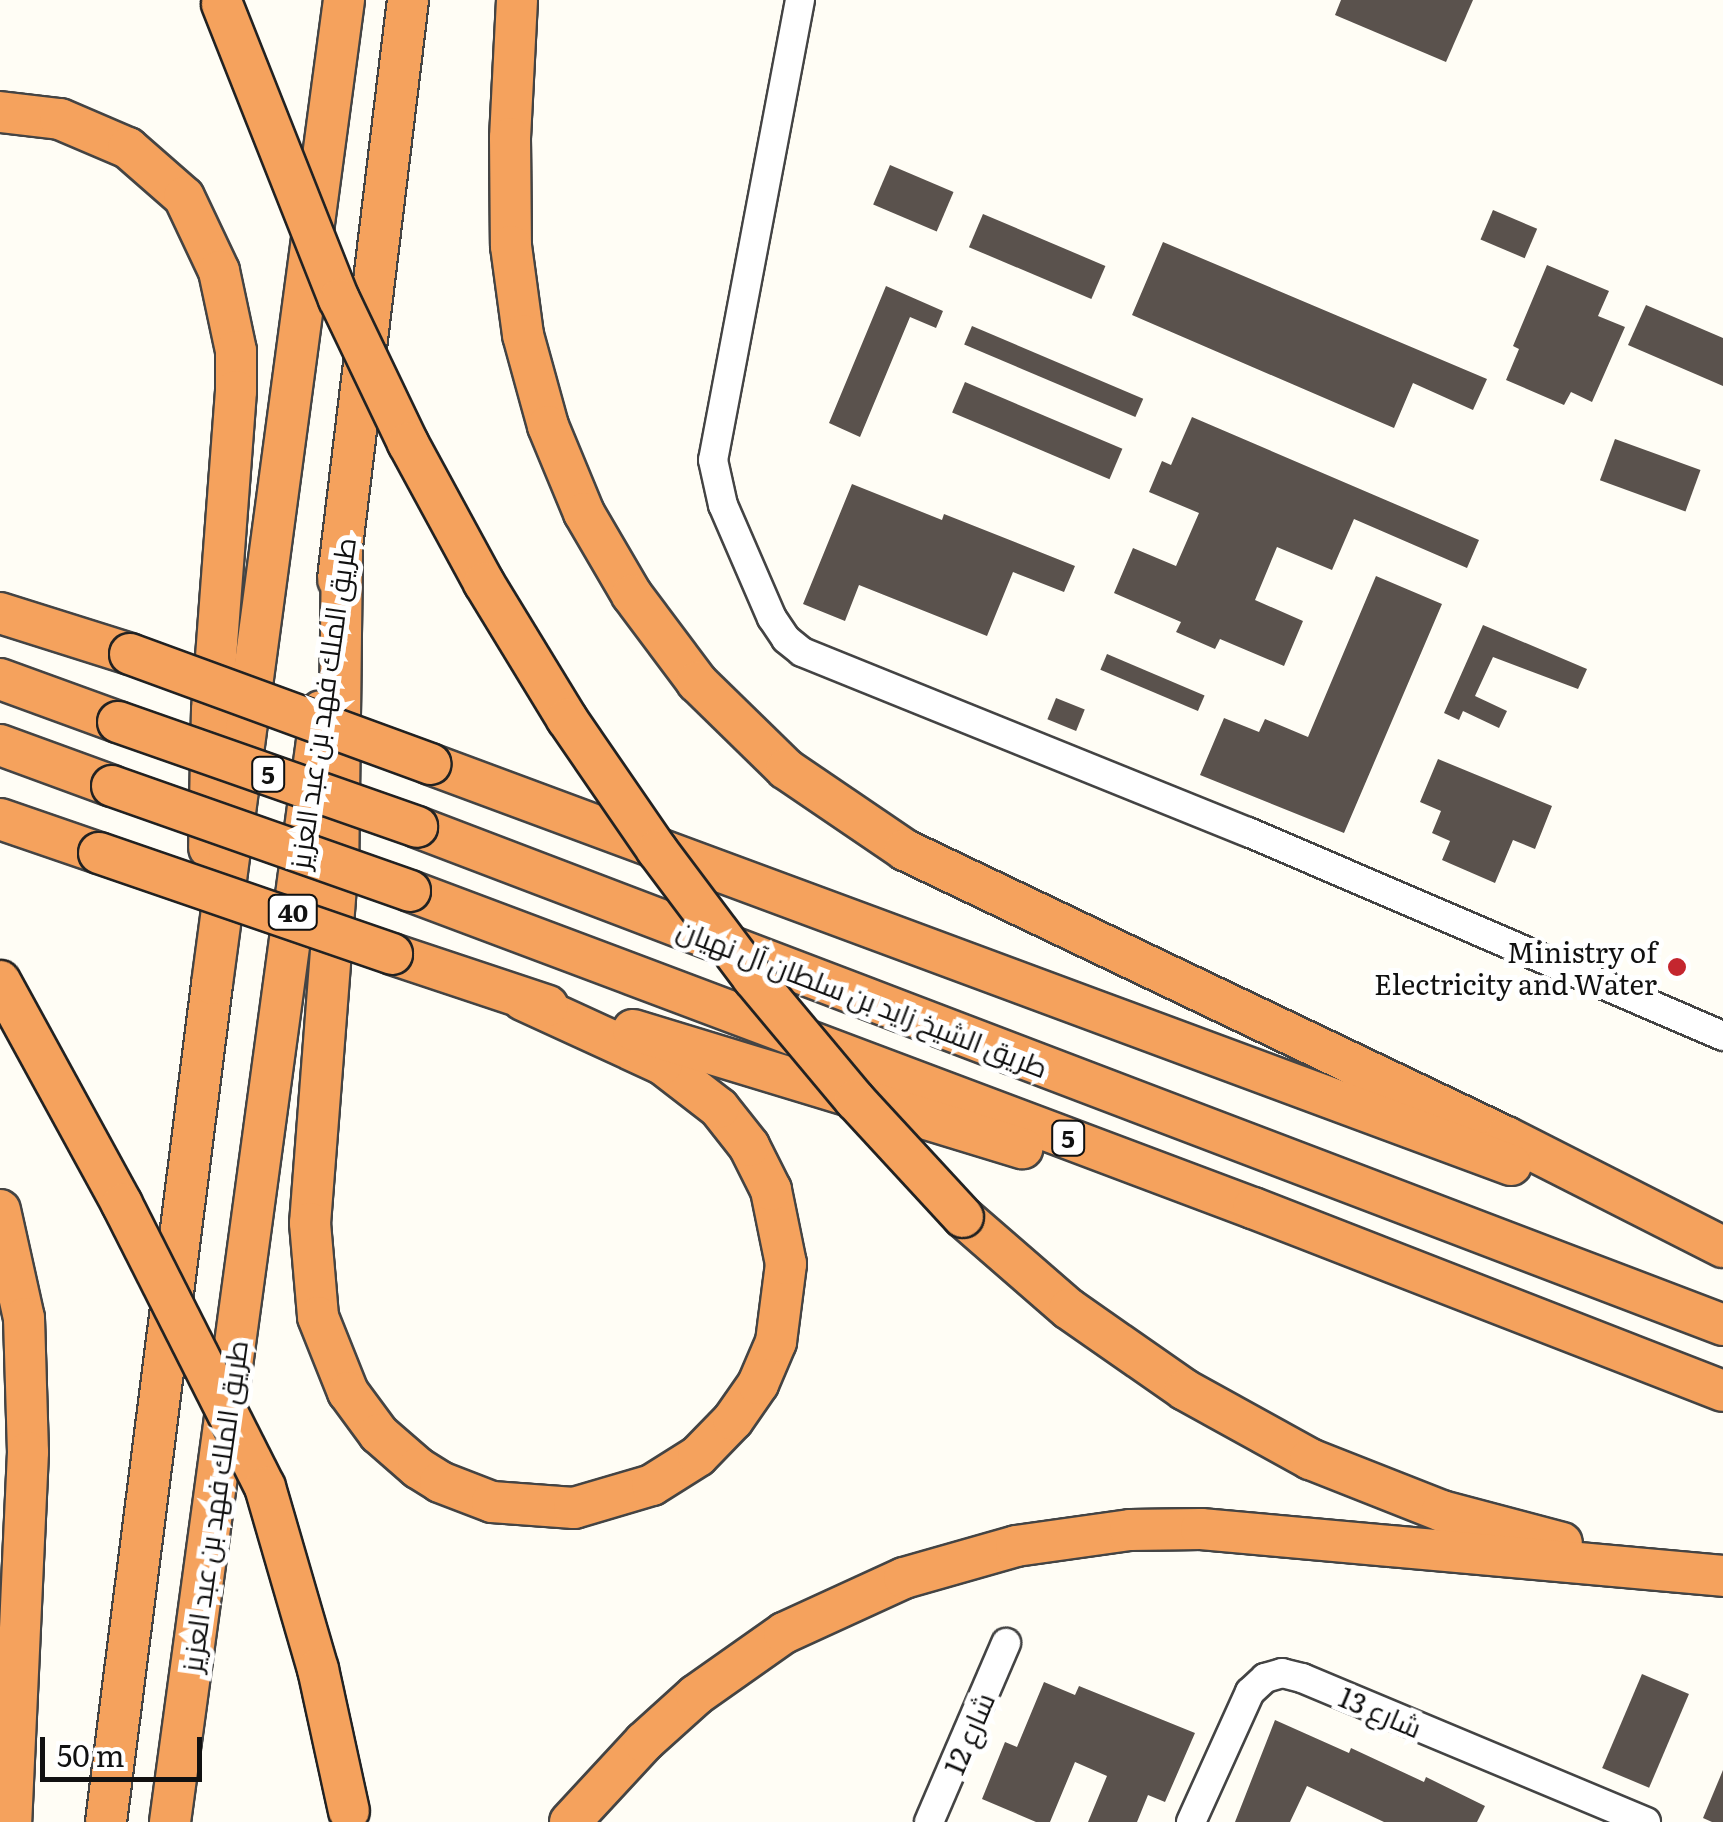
<!DOCTYPE html>
<html>
<head>
<meta charset="utf-8">
<style>
	body { margin:0 }
	#map { position:relative; width:1723px; height:1822px; overflow:hidden; background:#fffdf5; font-family:Literata,Cairo,serif }
	div>[style] { position:absolute }
	.building>* { inset:0; background:#5a524d; transform-origin:0 0 }
	.roads { filter:drop-shadow(2px 0 #444) drop-shadow(-2px 0 #444) drop-shadow(0 2px #444) drop-shadow(0 -2px #444) }
	.minor>* { height:28px; margin:-14px; padding:0 14px; transform-origin:14px; border-radius:14px; background:#fff }
	.highway>* { height:40px; margin:-20px; padding:0 20px; transform-origin:20px; border-radius:20px; background:#f5a25d }
	.bridges { filter:drop-shadow(2px 0 #222) drop-shadow(-2px 0 #222) drop-shadow(0 2px #222) drop-shadow(0 -2px #222) }
	.highway-bridge>* { height:40px; margin:-20px; padding:0 20px; transform-origin:20px; border-radius:20px; background:#f5a25d }
	.dots>* { width:28px; height:28px; translate:-50% -50%; box-sizing:border-box; border:5px solid #fff; border-radius:50% }
	span { translate:-50% -50%; white-space:nowrap; text-align:center; line-height:1.15; -webkit-text-stroke:10px #fff; paint-order:stroke }
	.shield-label span { padding:2px 8px; background:#fff; border:2px solid; border-radius:8px; -webkit-text-stroke-width:0 }
	.shield-label { font-size:25px; color:#111; font-weight:700 }
	.street-label { font-size:28px; color:#111 }
	.poi-label { font-size:28px; color:#111 }
	.right { translate:-100% -50%; text-align:right }
	.scale { position:absolute; left:40px; top:1737px; width:162px; height:45px; box-sizing:border-box; border:5px solid #111; border-top:0; padding-left:12px; font-size:30px; line-height:35px; white-space:nowrap; color:#111; -webkit-text-stroke:8px #fff; paint-order:stroke }
</style>
</head>
<body>
<div id="map">
	<div class="building">
		<i style="clip-path:polygon(1341px 0,1473px 0,1446px 62px,1335px 15px)"></i>
		<i style="left:890px;top:165px;width:69px;height:43px;rotate:23deg"></i>
		<i style="left:1493px;top:210px;width:48px;height:32px;rotate:23deg"></i>
		<i style="left:983px;top:214px;width:133px;height:36px;rotate:23deg"></i>
		<i style="clip-path:polygon(1163px 242px,1487px 379px,1473px 410px,1413px 383px,1394px 428px,1132px 315px)"></i>
		<i style="clip-path:polygon(1547px 265px,1609px 291px,1598px 316px,1625px 327px,1592px 402px,1571px 392px,1564px 405px,1506px 380px,1519px 349px,1513px 346px)"></i>
		<i style="clip-path:polygon(886px 286px,943px 311px,936px 328px,910px 317px,860px 437px,829px 423px)"></i>
		<i style="clip-path:polygon(1646px 305px,1723px 338px,1723px 386px,1628px 345px)"></i>
		<i style="left:972px;top:326px;width:186px;height:20px;rotate:23deg"></i>
		<i style="left:965px;top:382px;width:171px;height:33px;rotate:23deg"></i>
		<i style="clip-path:polygon(1192px 417px,1479px 540px,1467px 568px,1354px 519px,1332px 570px,1277px 547px,1255px 600px,1303px 621px,1284px 666px,1220px 639px,1215px 649px,1176px 632px,1181px 622px,1114px 593px,1133px 548px,1176px 566px,1199px 513px,1149px 492px,1162px 461px,1171px 465px)"></i>
		<i style="left:1615px;top:439px;width:91px;height:44px;rotate:20deg"></i>
		<i style="clip-path:polygon(852px 484px,942px 520px,944px 514px,1075px 566px,1064px 592px,1013px 572px,987px 636px,859px 585px,845px 621px,803px 604px)"></i>
		<i style="clip-path:polygon(1376px 576px,1442px 604px,1344px 833px,1200px 775px,1224px 718px,1259px 732px,1265px 719px,1308px 737px)"></i>
		<i style="clip-path:polygon(1483px 625px,1587px 669px,1578px 689px,1493px 657px,1475px 696px,1507px 711px,1499px 728px,1463px 711px,1459px 720px,1444px 713px)"></i>
		<i style="left:1107px;top:654px;width:106px;height:17px;rotate:23deg"></i>
		<i style="left:1056px;top:698px;width:31px;height:23px;rotate:22deg"></i>
		<i style="clip-path:polygon(1438px 759px,1552px 806px,1535px 849px,1513px 840px,1495px 883px,1442px 860px,1450px 841px,1432px 833px,1441px 811px,1420px 802px)"></i>
		<i style="left:1642px;top:1674px;width:51px;height:102px;rotate:23deg"></i>
		<i style="clip-path:polygon(1044px 1682px,1075px 1695px,1079px 1686px,1195px 1733px,1165px 1802px,1148px 1795px,1137px 1822px,1088px 1822px,1107px 1776px,1075px 1762px,1050px 1822px,1036px 1822px,982px 1799px,1005px 1742px,1017px 1747px)"></i>
		<i style="clip-path:polygon(1275px 1720px,1349px 1753px,1351px 1748px,1424px 1782px,1426px 1777px,1485px 1806px,1477px 1822px,1384px 1822px,1307px 1786px,1290px 1822px,1235px 1822px)"></i>
		<i style="clip-path:polygon(1723px 1770px,1723px 1822px,1712px 1822px,1703px 1818px)"></i>
	</div>
	<div class="roads">
		<div class="minor">
			<i style="left:800px;top:0;width:468px;rotate:100.7deg"></i>
			<i style="left:713px;top:460px;width:46px;rotate:77.5deg"></i>
			<i style="left:723px;top:505px;width:123px;rotate:66.6deg"></i>
			<i style="left:772px;top:618px;width:25px;rotate:56deg"></i>
			<i style="left:786px;top:639px;width:21px;rotate:39deg"></i>
			<i style="left:802px;top:652px;width:481px;rotate:22deg"></i>
			<i style="left:1248px;top:832px;width:517px;rotate:23.24deg"></i>
			<i style="left:929px;top:1822px;width:195px;rotate:-66.7deg"></i>
			<i style="left:1191px;top:1822px;width:143px;rotate:-65.6deg"></i>
			<i style="left:1250px;top:1692px;width:21px;rotate:-43deg"></i>
			<i style="left:1265px;top:1678px;width:18px;rotate:-16deg"></i>
			<i style="left:1282px;top:1673px;width:21px;rotate:14deg"></i>
			<i style="left:1302px;top:1678px;width:373px;rotate:22.7deg"></i>
		</div>
		<div class="highway">
			<i style="left:517px;top:0;width:138px;rotate:92.9deg"></i>
			<i style="left:510px;top:138px;width:108px;rotate:89.5deg"></i>
			<i style="left:511px;top:246px;width:90px;rotate:82.3deg"></i>
			<i style="left:523px;top:335px;width:94px;rotate:74.6deg"></i>
			<i style="left:548px;top:426px;width:94px;rotate:67.5deg"></i>
			<i style="left:584px;top:513px;width:95px;rotate:59.7deg"></i>
			<i style="left:632px;top:595px;width:109px;rotate:53.2deg"></i>
			<i style="left:697px;top:682px;width:124px;rotate:44.3deg"></i>
			<i style="left:786px;top:769px;width:144px;rotate:34.2deg"></i>
			<i style="left:905px;top:850px;width:666px;rotate:25.53deg"></i>
			<i style="left:1506px;top:1137px;width:243px;rotate:26.9deg"></i>
			<i style="left:0;top:112px;width:60px;rotate:6.7deg"></i>
			<i style="left:60px;top:119px;width:74px;rotate:23.1deg"></i>
			<i style="left:128px;top:148px;width:74px;rotate:41.2deg"></i>
			<i style="left:184px;top:197px;width:82px;rotate:64.7deg"></i>
			<i style="left:219px;top:271px;width:82px;rotate:78deg"></i>
			<i style="left:236px;top:351px;width:40px;rotate:90deg"></i>
			<i style="left:236px;top:391px;width:320px;rotate:94.3deg"></i>
			<i style="left:212px;top:710px;width:138px;rotate:91.2deg"></i>
			<i style="left:342px;top:552px;width:308px;rotate:90.7deg"></i>
			<i style="left:338px;top:860px;width:364px;rotate:94.4deg"></i>
			<i style="left:310px;top:1223px;width:94px;rotate:85.1deg"></i>
			<i style="left:318px;top:1317px;width:81px;rotate:68.2deg"></i>
			<i style="left:348px;top:1392px;width:52px;rotate:53.6deg"></i>
			<i style="left:379px;top:1434px;width:52px;rotate:41.1deg"></i>
			<i style="left:418px;top:1468px;width:26px;rotate:32deg"></i>
			<i style="left:440px;top:1482px;width:56px;rotate:21deg"></i>
			<i style="left:492px;top:1502px;width:82px;rotate:4.2deg"></i>
			<i style="left:574px;top:1508px;width:81px;rotate:-16.4deg"></i>
			<i style="left:652px;top:1485px;width:54px;rotate:-32.2deg"></i>
			<i style="left:698px;top:1456px;width:50px;rotate:-45.8deg"></i>
			<i style="left:733px;top:1420px;width:44px;rotate:-55.2deg"></i>
			<i style="left:758px;top:1384px;width:46px;rotate:-66.8deg"></i>
			<i style="left:776px;top:1342px;width:79px;rotate:-82.7deg"></i>
			<i style="left:786px;top:1264px;width:76px;rotate:-101.5deg"></i>
			<i style="left:771px;top:1190px;width:49px;rotate:-116.6deg"></i>
			<i style="left:749px;top:1146px;width:48px;rotate:-128.3deg"></i>
			<i style="left:719px;top:1108px;width:72px;rotate:-142.3deg"></i>
			<i style="left:662px;top:1064px;width:153px;rotate:-155.3deg"></i>
			<i style="left:338px;top:579px;width:583px;rotate:-83.11deg"></i>
			<i style="left:0;top:613px;width:136px;rotate:17.5deg"></i>
			<i style="left:0;top:679px;width:126px;rotate:20deg"></i>
			<i style="left:0;top:745px;width:119px;rotate:20.1deg"></i>
			<i style="left:430px;top:764px;width:1153px;rotate:20.35deg"></i>
			<i style="left:0;top:819px;width:105px;rotate:19deg"></i>
			<i style="left:417px;top:827px;width:1398px;rotate:20.87deg"></i>
			<i style="left:410px;top:891px;width:901px;rotate:20.61deg"></i>
			<i style="left:1253px;top:1208px;width:504px;rotate:21.27deg"></i>
			<i style="left:392px;top:954px;width:164px;rotate:18.4deg"></i>
			<i style="left:633px;top:1030px;width:407px;rotate:16.9deg"></i>
			<i style="left:0;top:1210px;width:111px;rotate:77.5deg"></i>
			<i style="left:24px;top:1318px;width:134px;rotate:88.3deg"></i>
			<i style="left:28px;top:1452px;width:370px;rotate:92.6deg"></i>
			<i style="left:963px;top:1217px;width:140px;rotate:41deg"></i>
			<i style="left:1069px;top:1309px;width:141px;rotate:34.9deg"></i>
			<i style="left:1185px;top:1390px;width:143px;rotate:28.9deg"></i>
			<i style="left:1310px;top:1459px;width:142px;rotate:21.5deg"></i>
			<i style="left:1442px;top:1511px;width:124px;rotate:14.9deg"></i>
			<i style="left:106px;top:1822px;width:845px;rotate:-82.79deg"></i>
			<i style="left:212px;top:984px;width:993px;rotate:-82.36deg"></i>
			<i style="left:170px;top:1822px;width:1121px;rotate:-82.26deg"></i>
			<i style="left:570px;top:1822px;width:109px;rotate:-47.2deg"></i>
			<i style="left:644px;top:1742px;width:70px;rotate:-42.1deg"></i>
			<i style="left:696px;top:1695px;width:108px;rotate:-35.2deg"></i>
			<i style="left:784px;top:1633px;width:132px;rotate:-24.6deg"></i>
			<i style="left:904px;top:1578px;width:116px;rotate:-15.9deg"></i>
			<i style="left:1016px;top:1546px;width:115px;rotate:-8deg"></i>
			<i style="left:1130px;top:1530px;width:71px;rotate:-0.8deg"></i>
			<i style="left:1201px;top:1529px;width:524px;rotate:5.14deg"></i>
		</div>
	</div>
	<div class="bridges">
		<div class="highway-bridge">
			<i style="left:222px;top:4px;width:317px;rotate:68.4deg"></i>
			<i style="left:339px;top:299px;width:160px;rotate:64.4deg"></i>
			<i style="left:408px;top:443px;width:159px;rotate:61.5deg"></i>
			<i style="left:484px;top:583px;width:159px;rotate:58.6deg"></i>
			<i style="left:567px;top:719px;width:159px;rotate:55.5deg"></i>
			<i style="left:657px;top:850px;width:160px;rotate:53.1deg"></i>
			<i style="left:753px;top:978px;width:159px;rotate:50.1deg"></i>
			<i style="left:855px;top:1100px;width:159px;rotate:47.3deg"></i>
			<i style="left:130px;top:654px;width:320px;rotate:20.1deg"></i>
			<i style="left:118px;top:722px;width:317px;rotate:19.3deg"></i>
			<i style="left:112px;top:786px;width:316px;rotate:19.4deg"></i>
			<i style="left:99px;top:853px;width:310px;rotate:19deg"></i>
			<i style="left:0;top:981px;width:254px;rotate:61.3deg"></i>
			<i style="left:122px;top:1204px;width:317px;rotate:63.2deg"></i>
			<i style="left:265px;top:1487px;width:190px;rotate:73.8deg"></i>
			<i style="left:318px;top:1669px;width:145px;rotate:77.7deg"></i>
		</div>
	</div>
	<div class="dots">
		<i style="left:1677px;top:967px;background:#c4262e"></i>
	</div>
	<div class="shield-label">
		<span style="left:268px;top:774px">5</span>
		<span style="left:293px;top:912px">40</span>
		<span style="left:1068px;top:1138px">5</span>
	</div>
	<div class="street-label">
		<span style="left:321px;top:703px;rotate:-82deg">طريق الملك فهد بن عبد العزيز</span>
		<span style="left:863px;top:997px;rotate:21deg">طريق الشيخ زايد بن سلطان آل نهيان</span>
		<span style="left:213px;top:1506px;rotate:-82deg">طريق الملك فهد بن عبد العزيز</span>
		<span style="left:1381px;top:1711px;rotate:23deg">شارع 13</span>
		<span style="left:968px;top:1733px;rotate:-67deg">شارع 12</span>
	</div>
	<div class="poi-label">
		<span class="right" style="left:1657px;top:967px">Ministry of<br>Electricity and Water</span>
	</div>
	<div class="scale">50 m</div>
</div>
</body>
</html>
